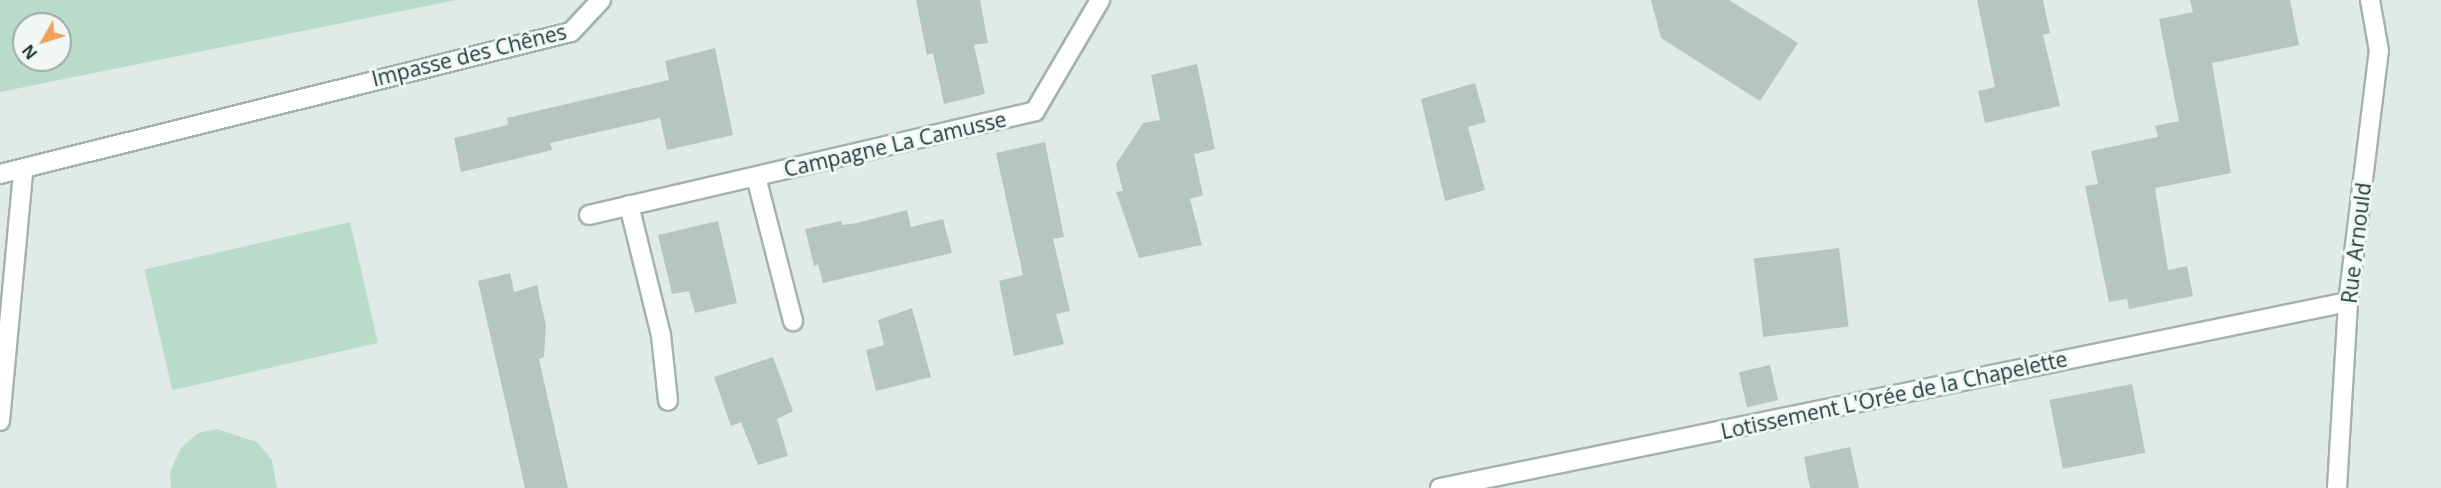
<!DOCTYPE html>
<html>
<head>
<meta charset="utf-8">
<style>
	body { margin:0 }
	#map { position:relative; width:2441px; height:488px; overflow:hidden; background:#e0eae8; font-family:"Open Sans",sans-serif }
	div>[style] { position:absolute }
	.green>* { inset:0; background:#b9dbca; transform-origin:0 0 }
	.building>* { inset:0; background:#b5c5c2; transform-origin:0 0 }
	.roads { filter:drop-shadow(2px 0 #a3b2b0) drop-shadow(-2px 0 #a3b2b0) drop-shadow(0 2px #a3b2b0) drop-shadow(0 -2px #a3b2b0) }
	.minor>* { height:18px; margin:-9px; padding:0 9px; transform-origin:9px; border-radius:9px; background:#fff }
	span { translate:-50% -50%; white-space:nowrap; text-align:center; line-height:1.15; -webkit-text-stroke:6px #f0f7f5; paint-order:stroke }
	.street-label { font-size:21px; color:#213a39 }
	.north { position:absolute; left:12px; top:12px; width:60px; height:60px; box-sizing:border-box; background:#f0f7f5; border:2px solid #9dabaa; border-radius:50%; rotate:231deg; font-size:16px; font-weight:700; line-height:24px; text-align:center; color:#213a39 }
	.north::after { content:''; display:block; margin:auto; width:21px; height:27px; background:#efa059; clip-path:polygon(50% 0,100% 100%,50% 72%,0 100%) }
</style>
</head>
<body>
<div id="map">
	<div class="green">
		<i style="clip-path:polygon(evenodd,0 0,456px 0,0 92px,0 0,24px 24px,60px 24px,60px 60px,24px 60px,24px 24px)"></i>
		<i style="left:350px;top:222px;width:124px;height:211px;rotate:77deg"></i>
		<i style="clip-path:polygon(217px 429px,257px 442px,272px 460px,277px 488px,171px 488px,170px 472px,181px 448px,198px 433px)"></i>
	</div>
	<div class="building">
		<i style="clip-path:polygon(916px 0,980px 0,988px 43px,974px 45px,985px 94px,944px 104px,933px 53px,927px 55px)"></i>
		<i style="clip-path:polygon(1651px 0,1729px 0,1798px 43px,1760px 101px,1661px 38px)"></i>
		<i style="clip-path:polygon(1977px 0,2043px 0,2050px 33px,2043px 35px,2060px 106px,1985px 123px,1978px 91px,1995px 87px)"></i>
		<i style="clip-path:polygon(2190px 0,2290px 0,2299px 45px,2212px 63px,2231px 173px,2155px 188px,2168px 270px,2187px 266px,2193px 296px,2129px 309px,2127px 299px,2109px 302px,2085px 186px,2098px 184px,2091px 151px,2158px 137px,2155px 126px,2179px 121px,2159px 19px,2193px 12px)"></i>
		<i style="clip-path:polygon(715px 48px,733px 135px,667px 150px,660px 118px,550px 143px,552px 150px,461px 172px,454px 138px,508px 125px,507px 118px,669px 80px,665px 61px)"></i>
		<i style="clip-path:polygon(1197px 64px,1215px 149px,1194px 154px,1203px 195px,1190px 199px,1202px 245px,1139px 258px,1116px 192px,1123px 191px,1116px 164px,1143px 123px,1160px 120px,1151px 75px)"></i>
		<i style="clip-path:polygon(1475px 83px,1486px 122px,1468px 127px,1485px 190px,1445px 201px,1421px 99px)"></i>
		<i style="clip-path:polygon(1045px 142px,1064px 237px,1053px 239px,1070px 311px,1056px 314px,1064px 344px,1014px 356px,999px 281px,1023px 275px,996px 153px)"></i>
		<i style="clip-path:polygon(907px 210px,911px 227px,943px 219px,952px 253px,823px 283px,818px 264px,814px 266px,805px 229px,841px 221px,842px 225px,857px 223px)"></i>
		<i style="clip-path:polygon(718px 221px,737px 303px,695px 313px,689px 291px,672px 294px,658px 235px)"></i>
		<i style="left:1839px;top:248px;width:79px;height:86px;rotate:83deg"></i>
		<i style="clip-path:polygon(510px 273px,514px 292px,537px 285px,546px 326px,544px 357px,539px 359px,568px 488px,525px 488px,478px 281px)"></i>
		<i style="clip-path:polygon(912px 308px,931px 377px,876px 391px,866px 350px,884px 345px,878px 320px)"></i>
		<i style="clip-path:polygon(773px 357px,793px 411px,777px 419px,788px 456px,758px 465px,741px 422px,731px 426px,714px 377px)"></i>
		<i style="left:1770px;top:365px;width:36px;height:32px;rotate:77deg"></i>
		<i style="left:2132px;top:384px;width:70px;height:84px;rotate:79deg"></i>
		<i style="clip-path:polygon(1850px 447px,1859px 488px,1810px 488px,1804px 457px)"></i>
	</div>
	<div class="roads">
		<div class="minor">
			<i style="left:0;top:174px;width:588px;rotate:-13.97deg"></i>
			<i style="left:571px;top:32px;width:44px;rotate:-46.8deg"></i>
			<i style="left:756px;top:177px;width:149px;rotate:75.6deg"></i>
			<i style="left:629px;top:205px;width:134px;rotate:76.2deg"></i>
			<i style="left:661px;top:335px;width:66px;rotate:83.9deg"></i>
			<i style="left:589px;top:215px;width:458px;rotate:-13.1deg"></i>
			<i style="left:1035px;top:111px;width:129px;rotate:-59.6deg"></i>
			<i style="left:0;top:421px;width:250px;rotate:-84.7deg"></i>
			<i style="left:1440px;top:488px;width:927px;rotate:-11.58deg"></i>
			<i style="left:2337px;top:488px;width:186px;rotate:-86.6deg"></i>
			<i style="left:2348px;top:302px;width:253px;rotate:-83deg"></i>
			<i style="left:2379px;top:51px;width:52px;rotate:-100deg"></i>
		</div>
	</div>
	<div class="street-label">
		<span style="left:469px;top:55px;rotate:-14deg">Impasse des Chênes</span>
		<span style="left:895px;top:144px;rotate:-13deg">Campagne La Camusse</span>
		<span style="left:2356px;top:243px;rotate:-83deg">Rue Arnould</span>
		<span style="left:1894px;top:395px;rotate:-12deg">Lotissement L'Orée de la Chapelette</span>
	</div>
	<div class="north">N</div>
</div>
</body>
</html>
